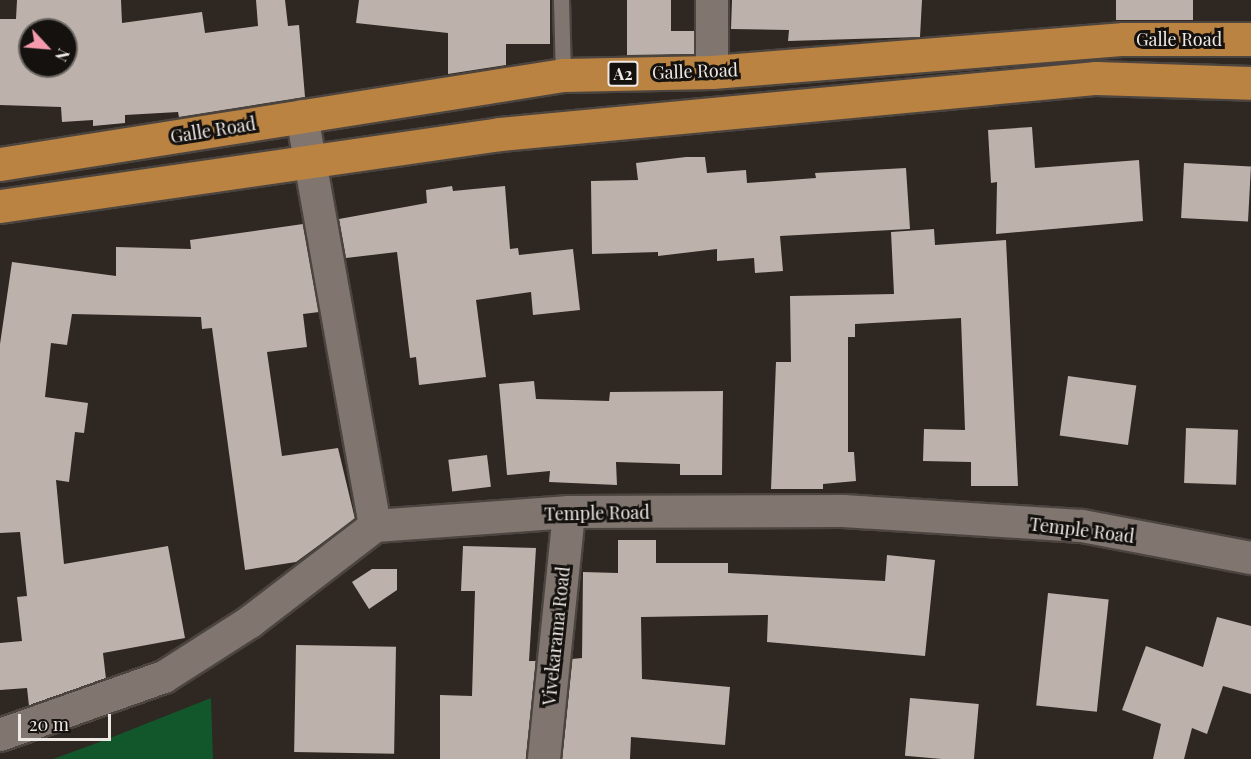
<!DOCTYPE html>
<html>
<head>
<meta charset="utf-8">
<style>
	body { margin:0 }
	#map { position:relative; width:1251px; height:759px; overflow:hidden; background:#2f2721; font-family:"Playfair Display",serif }
	div>[style] { position:absolute }
	.green>* { inset:0; background:#12572c }
	.building>* { inset:0; background:#bcb2ab; transform-origin:0 0 }
	.roads { filter:drop-shadow(2px 0 #4b443f) drop-shadow(-2px 0 #4b443f) drop-shadow(0 2px #4b443f) drop-shadow(0 -2px #4b443f) }
	.lane>* { height:15px; margin:-7.5px; padding:0 7.5px; transform-origin:7.5px; border-radius:7.5px; background:#80766f }
	.street>* { height:32px; margin:-16px; padding:0 16px; transform-origin:16px; border-radius:16px; background:#80766f }
	.highway>* { height:33px; margin:-16.5px; padding:0 16.5px; transform-origin:16.5px; border-radius:16.5px; background:#ba8342 }
	span { translate:-50% -50%; white-space:nowrap; text-align:center; line-height:1.15; -webkit-text-stroke:6px #14110e; paint-order:stroke }
	.shield-label span { padding:2px 4px; background:#14110e; border:2px solid; border-radius:4px; -webkit-text-stroke-width:0 }
	.shield-label { font-size:16px; color:#efe9e5; font-weight:700 }
	.street-label { font-size:18px; color:#efe9e5 }
	.north { position:absolute; left:18px; top:18px; width:60px; height:60px; box-sizing:border-box; background:#14110e; border:2px solid #6c6764; border-radius:50%; rotate:116deg; font-size:16px; font-weight:700; line-height:24px; text-align:center; color:#efe9e5 }
	.north::after { content:''; display:block; margin:auto; width:21px; height:27px; background:#f39aac; clip-path:polygon(50% 0,100% 100%,50% 72%,0 100%) }
	.scale { position:absolute; left:18px; top:714px; width:93px; height:27px; box-sizing:border-box; border:3px solid #efe9e5; border-top:0; padding-left:8px; font-size:18px; line-height:21px; white-space:nowrap; color:#efe9e5; -webkit-text-stroke:4px #14110e; paint-order:stroke }
</style>
</head>
<body>
<div id="map">
	<div class="green">
		<i style="clip-path:polygon(211px 698px,213px 759px,53px 759px,105px 740px)"></i>
	</div>
	<div class="building">
		<i style="clip-path:polygon(evenodd,17px 0,121px 0,122px 23px,202px 12px,205px 33px,258px 26px,256px 0,285px 0,288px 26px,299px 25px,305px 97px,179px 117px,178px 112px,125px 115px,125px 123px,93px 126px,93px 120px,62px 122px,61px 107px,0 105px,0 19px,16px 19px,17px 0,30px 30px,66px 30px,66px 66px,30px 66px,30px 30px)"></i>
		<i style="clip-path:polygon(359px 0,550px 0,550px 44px,506px 44px,506px 65px,448px 74px,448px 33px,356px 23px)"></i>
		<i style="clip-path:polygon(627px 0,671px 0,671px 31px,694px 31px,694px 54px,627px 55px)"></i>
		<i style="clip-path:polygon(732px 0,922px 0,920px 37px,788px 41px,789px 30px,731px 29px)"></i>
		<i style="left:1116px;top:0;width:77px;height:20px"></i>
		<i style="clip-path:polygon(1032px 127px,1035px 168px,1139px 160px,1143px 221px,996px 234px,997px 182px,991px 183px,988px 130px)"></i>
		<i style="clip-path:polygon(686px 157px,705px 157px,707px 173px,746px 170px,747px 183px,816px 178px,815px 173px,906px 168px,910px 229px,780px 236px,783px 271px,755px 273px,754px 258px,717px 261px,717px 249px,658px 256px,658px 252px,592px 254px,591px 181px,638px 180px,636px 163px)"></i>
		<i style="left:1184px;top:163px;width:67px;height:55px;rotate:3deg"></i>
		<i style="clip-path:polygon(452px 186px,453px 191px,505px 186px,510px 249px,518px 248px,519px 255px,573px 249px,580px 310px,533px 315px,531px 292px,476px 300px,486px 377px,419px 385px,416px 357px,410px 358px,397px 252px,346px 258px,339px 219px,427px 203px,426px 190px)"></i>
		<i style="clip-path:polygon(303px 224px,319px 312px,303px 314px,307px 347px,267px 352px,282px 456px,338px 448px,355px 519px,296px 562px,245px 570px,212px 328px,202px 329px,201px 317px,72px 314px,67px 345px,51px 343px,45px 397px,88px 403px,84px 433px,75px 432px,69px 482px,56px 480px,64px 564px,168px 546px,185px 638px,103px 653px,106px 679px,29px 706px,27px 688px,0 690px,0 643px,22px 641px,17px 597px,27px 596px,20px 532px,0 533px,0 344px,12px 262px,116px 276px,116px 247px,191px 249px,190px 240px)"></i>
		<i style="clip-path:polygon(934px 229px,935px 245px,1006px 240px,1018px 486px,971px 486px,971px 462px,923px 461px,924px 429px,965px 430px,961px 318px,855px 324px,855px 337px,848px 337px,848px 452px,854px 452px,856px 481px,823px 484px,823px 489px,771px 489px,776px 362px,791px 362px,790px 296px,894px 294px,891px 232px)"></i>
		<i style="left:1068px;top:376px;width:69px;height:60px;rotate:8deg"></i>
		<i style="clip-path:polygon(534px 381px,536px 399px,609px 401px,610px 392px,723px 391px,722px 475px,680px 475px,680px 464px,616px 462px,617px 485px,549px 482px,550px 471px,507px 475px,499px 384px)"></i>
		<i style="left:1186px;top:428px;width:52px;height:55px;rotate:2deg"></i>
		<i style="left:487px;top:455px;width:32px;height:39px;rotate:83deg"></i>
		<i style="clip-path:polygon(618px 540px,656px 540px,656px 563px,728px 563px,728px 573px,885px 581px,887px 555px,935px 560px,925px 656px,767px 642px,768px 615px,641px 617px,642px 679px,730px 687px,725px 745px,631px 737px,630px 759px,562px 759px,572px 659px,582px 658px,583px 572px,618px 573px)"></i>
		<i style="clip-path:polygon(463px 546px,536px 548px,529px 661px,536px 661px,526px 759px,440px 759px,440px 695px,472px 696px,475px 591px,461px 591px)"></i>
		<i style="clip-path:polygon(372px 569px,397px 569px,397px 590px,369px 609px,352px 582px)"></i>
		<i style="left:1048px;top:593px;width:61px;height:113px;rotate:6deg"></i>
		<i style="clip-path:polygon(1217px 617px,1251px 626px,1251px 694px,1223px 686px,1207px 734px,1192px 728px,1184px 759px,1153px 759px,1161px 724px,1122px 710px,1146px 646px,1203px 667px)"></i>
		<i style="left:296px;top:645px;width:100px;height:107px;rotate:1deg"></i>
		<i style="left:910px;top:698px;width:69px;height:58px;rotate:5deg"></i>
	</div>
	<div class="roads">
		<div class="lane">
			<i style="left:561px;top:0;width:75px;rotate:88.5deg"></i>
		</div>
		<div class="street">
			<i style="left:712px;top:72px;width:72px;rotate:-90deg"></i>
			<i style="left:302px;top:116px;width:416px;rotate:79.9deg"></i>
			<i style="left:0;top:735px;width:174px;rotate:-19.5deg"></i>
			<i style="left:164px;top:677px;width:102px;rotate:-32.6deg"></i>
			<i style="left:250px;top:622px;width:158px;rotate:-37.5deg"></i>
			<i style="left:375px;top:526px;width:195px;rotate:-4.1deg"></i>
			<i style="left:569px;top:512px;width:274px;rotate:-0.2deg"></i>
			<i style="left:843px;top:511px;width:239px;rotate:3.6deg"></i>
			<i style="left:1082px;top:526px;width:172px;rotate:10.7deg"></i>
			<i style="left:544px;top:759px;width:248px;rotate:-84.2deg"></i>
		</div>
		<div class="highway">
			<i style="left:0;top:164px;width:570px;rotate:-8.98deg"></i>
			<i style="left:563px;top:75px;width:149px;rotate:-1.2deg"></i>
			<i style="left:712px;top:72px;width:413px;rotate:-4.6deg"></i>
			<i style="left:1124px;top:39px;width:127px"></i>
			<i style="left:0;top:206px;width:505px;rotate:-8.19deg"></i>
			<i style="left:500px;top:134px;width:599px;rotate:-5.37deg"></i>
			<i style="left:1096px;top:78px;width:155px;rotate:1.8deg"></i>
		</div>
	</div>
	<div class="shield-label">
		<span style="left:623px;top:74px">A2</span>
	</div>
	<div class="street-label">
		<span style="left:1179px;top:39px">Galle Road</span>
		<span style="left:695px;top:71px;rotate:-2deg">Galle Road</span>
		<span style="left:213px;top:130px;rotate:-9deg">Galle Road</span>
		<span style="left:597px;top:513px;rotate:-1deg">Temple Road</span>
		<span style="left:1082px;top:530px;rotate:7deg">Temple Road</span>
		<span style="left:556px;top:636px;rotate:-84deg">Vivekarama Road</span>
	</div>
	<div class="north">N</div>
	<div class="scale">20 m</div>
</div>
</body>
</html>
